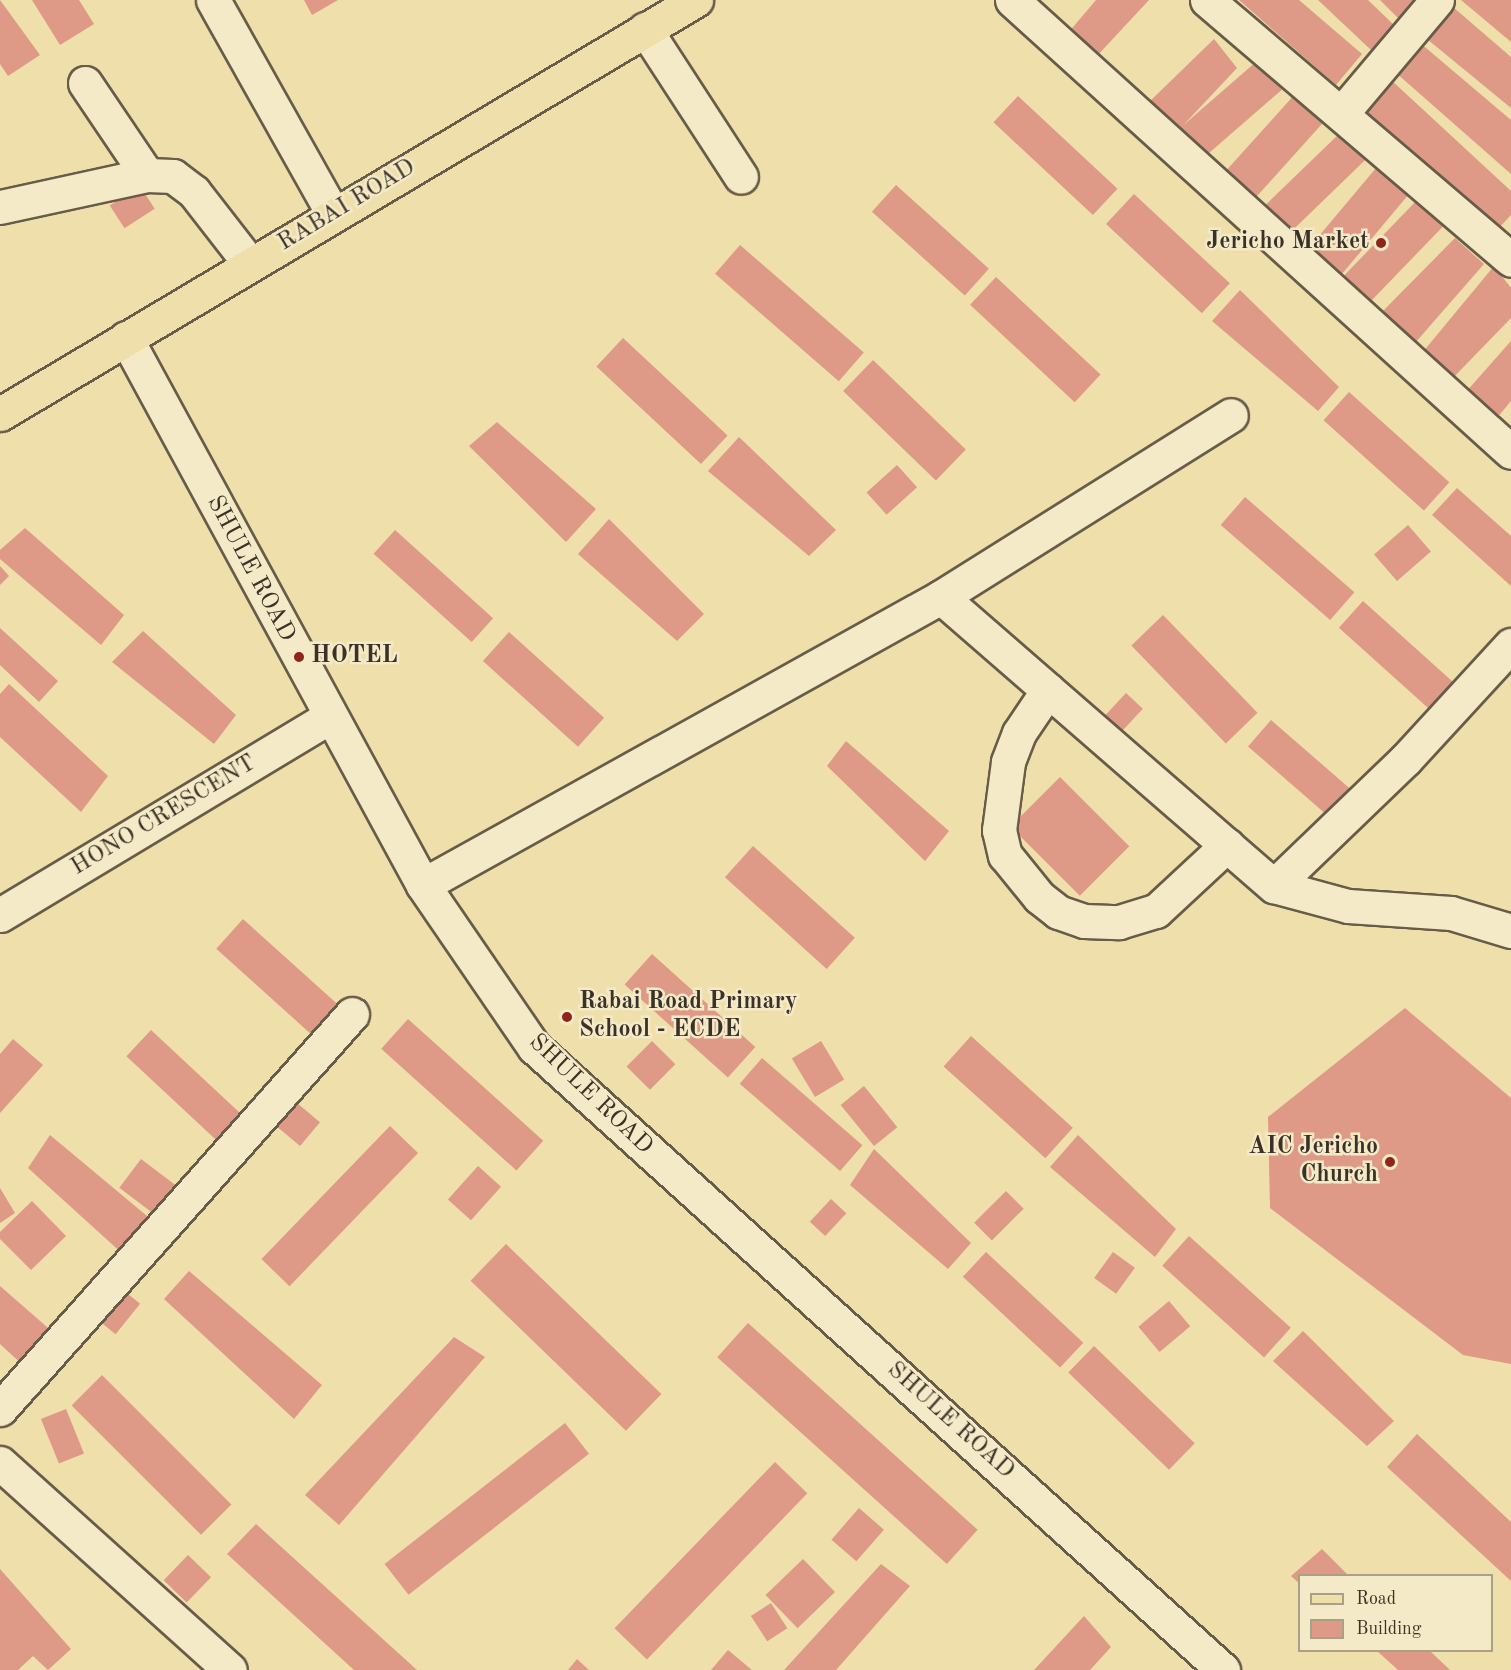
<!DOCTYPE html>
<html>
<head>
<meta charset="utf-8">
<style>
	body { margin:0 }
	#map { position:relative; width:1511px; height:1670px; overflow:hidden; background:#efdfab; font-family:"Old Standard TT",serif }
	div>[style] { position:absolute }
	.building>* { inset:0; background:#de9987; transform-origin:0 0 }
	.roads { filter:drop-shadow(2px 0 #675c49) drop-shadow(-2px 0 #675c49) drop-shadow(0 2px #675c49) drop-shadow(0 -2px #675c49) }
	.minor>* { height:33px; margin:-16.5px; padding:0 16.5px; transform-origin:16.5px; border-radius:16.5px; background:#f5eac8 }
	.major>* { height:33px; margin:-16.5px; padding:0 16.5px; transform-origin:16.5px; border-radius:16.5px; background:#efdfab }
	.dots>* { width:16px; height:16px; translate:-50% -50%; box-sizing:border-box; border:3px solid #f5eac8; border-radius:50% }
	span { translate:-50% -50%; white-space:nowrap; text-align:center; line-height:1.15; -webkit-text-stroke:5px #f5eac8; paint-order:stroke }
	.street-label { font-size:24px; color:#3a3128 }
	.poi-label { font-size:24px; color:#3a3128; font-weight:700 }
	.right { translate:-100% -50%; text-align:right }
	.left { translate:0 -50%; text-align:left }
	.legend { position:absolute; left:1298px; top:1574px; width:195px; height:78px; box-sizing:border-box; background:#f5eac8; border:2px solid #aaa088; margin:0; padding:8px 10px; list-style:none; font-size:18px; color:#3a3128 }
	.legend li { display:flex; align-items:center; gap:12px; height:30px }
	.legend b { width:30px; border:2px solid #aaa088 }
</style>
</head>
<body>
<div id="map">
	<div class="building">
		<i style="clip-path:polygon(0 0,40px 55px,8px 76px,0 64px)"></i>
		<i style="clip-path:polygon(32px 0,79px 0,94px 24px,60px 45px)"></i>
		<i style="clip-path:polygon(304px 0,338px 0,312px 15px)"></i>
		<i style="clip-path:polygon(1096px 0,1149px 0,1096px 57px,1068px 33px)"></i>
		<i style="clip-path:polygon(1239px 0,1299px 0,1362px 54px,1336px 85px)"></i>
		<i style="clip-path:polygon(1318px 0,1368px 0,1395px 26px,1371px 50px)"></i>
		<i style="clip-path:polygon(1380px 0,1413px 0,1399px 19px)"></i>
		<i style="clip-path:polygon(1461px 0,1511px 0,1511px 42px)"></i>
		<i style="clip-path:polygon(1453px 7px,1511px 57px,1511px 108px,1427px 39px)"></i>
		<i style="clip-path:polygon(1214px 39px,1237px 68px,1176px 133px,1146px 105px)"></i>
		<i style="clip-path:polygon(1419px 42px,1511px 120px,1511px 174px,1395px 72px)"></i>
		<i style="left:1257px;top:61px;width:38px;height:105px;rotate:49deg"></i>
		<i style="clip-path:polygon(1390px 79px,1511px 191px,1511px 215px,1495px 232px,1357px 111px)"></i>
		<i style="left:1296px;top:93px;width:40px;height:107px;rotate:42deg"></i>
		<i style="left:1018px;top:96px;width:136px;height:36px;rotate:43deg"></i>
		<i style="left:1340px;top:133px;width:37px;height:105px;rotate:46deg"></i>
		<i style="left:1376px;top:168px;width:42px;height:107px;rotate:40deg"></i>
		<i style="left:896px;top:185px;width:125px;height:36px;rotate:42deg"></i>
		<i style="left:140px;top:186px;width:27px;height:36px;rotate:57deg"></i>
		<i style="left:1134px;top:194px;width:131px;height:41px;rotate:43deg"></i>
		<i style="left:1419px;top:198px;width:37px;height:108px;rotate:44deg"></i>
		<i style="clip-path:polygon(1455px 238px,1484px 264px,1415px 343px,1380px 314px)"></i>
		<i style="left:740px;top:245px;width:164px;height:38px;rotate:41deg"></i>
		<i style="clip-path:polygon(1494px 266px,1511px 288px,1511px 318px,1450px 381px,1422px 353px)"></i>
		<i style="left:996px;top:277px;width:143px;height:38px;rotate:43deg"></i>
		<i style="clip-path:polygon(1240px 290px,1339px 387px,1318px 411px,1212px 321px)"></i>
		<i style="left:623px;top:338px;width:143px;height:39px;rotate:43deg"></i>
		<i style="clip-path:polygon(1511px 341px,1511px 401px,1496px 419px,1465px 393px)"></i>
		<i style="left:873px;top:360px;width:129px;height:43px;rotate:44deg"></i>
		<i style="left:1349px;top:392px;width:135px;height:38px;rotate:42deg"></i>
		<i style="clip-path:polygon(497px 422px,596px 509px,566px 542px,469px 446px)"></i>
		<i style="clip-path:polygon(739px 437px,836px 530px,809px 556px,708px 471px)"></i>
		<i style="left:897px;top:465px;width:30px;height:41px;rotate:48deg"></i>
		<i style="clip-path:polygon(1457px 488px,1511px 536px,1511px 586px,1432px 515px)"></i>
		<i style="left:1245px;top:497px;width:145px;height:37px;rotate:41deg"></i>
		<i style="clip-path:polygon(609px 519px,704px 614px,677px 641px,578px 554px)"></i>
		<i style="left:1408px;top:525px;width:35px;height:45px;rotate:49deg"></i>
		<i style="clip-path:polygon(25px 528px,124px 615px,101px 645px,0 559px,0 550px)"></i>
		<i style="left:395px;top:530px;width:132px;height:32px;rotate:42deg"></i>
		<i style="clip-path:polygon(0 566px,9px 576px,0 585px)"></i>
		<i style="left:1363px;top:601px;width:123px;height:36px;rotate:42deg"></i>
		<i style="left:1163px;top:615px;width:136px;height:44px;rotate:46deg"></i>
		<i style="clip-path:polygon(0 628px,58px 681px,39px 702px,0 665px)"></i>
		<i style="clip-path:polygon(143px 631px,236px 715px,214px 744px,112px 662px)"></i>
		<i style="left:509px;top:632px;width:128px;height:39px;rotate:42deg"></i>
		<i style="clip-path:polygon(9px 684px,108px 776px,81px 812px,0 737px,0 694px)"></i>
		<i style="left:1126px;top:693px;width:23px;height:30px;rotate:43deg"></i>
		<i style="left:1271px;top:720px;width:106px;height:35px;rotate:41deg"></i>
		<i style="clip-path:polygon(846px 741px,949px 831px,925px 861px,827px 766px)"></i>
		<i style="left:1060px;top:777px;width:98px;height:70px;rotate:45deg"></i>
		<i style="left:753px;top:846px;width:137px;height:42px;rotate:42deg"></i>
		<i style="left:243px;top:919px;width:131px;height:40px;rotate:42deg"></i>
		<i style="left:652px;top:954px;width:139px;height:41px;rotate:42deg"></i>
		<i style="clip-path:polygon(1405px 1008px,1511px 1098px,1511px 1364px,1463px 1355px,1270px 1208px,1268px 1117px)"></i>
		<i style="left:408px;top:1019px;width:182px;height:40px;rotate:42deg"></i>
		<i style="left:151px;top:1030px;width:129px;height:36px;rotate:43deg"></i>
		<i style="left:971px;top:1036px;width:137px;height:41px;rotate:42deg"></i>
		<i style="clip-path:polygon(13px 1039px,43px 1065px,0 1113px,0 1054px)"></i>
		<i style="left:652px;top:1041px;width:33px;height:36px;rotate:45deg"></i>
		<i style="left:821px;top:1041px;width:45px;height:34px;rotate:59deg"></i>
		<i style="left:762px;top:1058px;width:133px;height:34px;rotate:41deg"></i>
		<i style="left:864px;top:1086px;width:53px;height:30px;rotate:51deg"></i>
		<i style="left:297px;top:1103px;width:30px;height:31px;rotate:40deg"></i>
		<i style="left:390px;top:1126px;width:39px;height:185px;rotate:44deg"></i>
		<i style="clip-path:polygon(50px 1135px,153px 1221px,125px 1256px,28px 1168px)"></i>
		<i style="clip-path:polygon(1078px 1135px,1176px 1229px,1155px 1257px,1050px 1167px)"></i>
		<i style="clip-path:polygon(874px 1149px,971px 1243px,948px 1269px,850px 1185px)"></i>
		<i style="left:141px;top:1159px;width:48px;height:36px;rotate:37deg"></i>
		<i style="left:478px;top:1166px;width:31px;height:45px;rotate:42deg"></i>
		<i style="clip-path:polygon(0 1188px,15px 1213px,0 1223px)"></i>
		<i style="left:1006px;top:1191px;width:25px;height:45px;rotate:45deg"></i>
		<i style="left:831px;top:1199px;width:21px;height:31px;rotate:43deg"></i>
		<i style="clip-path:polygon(32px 1201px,66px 1236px,31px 1270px,0 1239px,0 1232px)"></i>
		<i style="left:1189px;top:1236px;width:137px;height:40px;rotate:42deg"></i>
		<i style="left:506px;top:1244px;width:216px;height:51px;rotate:44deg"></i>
		<i style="left:986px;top:1252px;width:133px;height:34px;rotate:43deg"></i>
		<i style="left:1113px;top:1252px;width:27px;height:32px;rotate:36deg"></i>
		<i style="clip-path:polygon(189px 1271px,322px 1385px,294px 1419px,164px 1299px)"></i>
		<i style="clip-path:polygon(0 1286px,55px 1334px,25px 1367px,0 1344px)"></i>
		<i style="left:123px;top:1290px;width:22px;height:39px;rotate:39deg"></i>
		<i style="left:1169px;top:1301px;width:33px;height:40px;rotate:50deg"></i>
		<i style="left:748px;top:1323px;width:309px;height:46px;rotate:42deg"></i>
		<i style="clip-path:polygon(1303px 1331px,1394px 1421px,1367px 1446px,1273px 1361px)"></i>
		<i style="clip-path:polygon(454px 1337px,485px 1357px,339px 1525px,305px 1495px)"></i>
		<i style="left:1094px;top:1346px;width:140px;height:37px;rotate:44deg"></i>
		<i style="left:102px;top:1375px;width:183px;height:43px;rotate:45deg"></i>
		<i style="left:66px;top:1409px;width:48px;height:27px;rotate:68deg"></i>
		<i style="left:565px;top:1423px;width:39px;height:229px;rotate:52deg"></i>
		<i style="clip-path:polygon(1417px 1434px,1511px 1522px,1511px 1581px,1387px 1467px)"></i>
		<i style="left:775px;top:1462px;width:45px;height:231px;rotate:44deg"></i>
		<i style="left:859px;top:1508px;width:33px;height:42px;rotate:41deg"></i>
		<i style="clip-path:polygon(256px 1524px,417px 1670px,354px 1670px,227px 1554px)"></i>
		<i style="clip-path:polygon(1322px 1549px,1349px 1576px,1300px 1576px,1300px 1584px,1291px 1576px)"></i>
		<i style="left:188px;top:1555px;width:32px;height:35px;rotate:44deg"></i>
		<i style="left:803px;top:1559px;width:46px;height:52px;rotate:46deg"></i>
		<i style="clip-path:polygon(881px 1564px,910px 1586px,836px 1670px,784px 1670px)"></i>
		<i style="clip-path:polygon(0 1569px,71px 1649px,48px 1670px,33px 1656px,18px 1670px,0 1670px)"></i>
		<i style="left:771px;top:1603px;width:30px;height:24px;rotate:57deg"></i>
		<i style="clip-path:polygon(1084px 1616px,1111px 1647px,1090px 1670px,1034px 1670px)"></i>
		<i style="clip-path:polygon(728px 1650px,752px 1670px,711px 1670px)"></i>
		<i style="clip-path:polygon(1376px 1650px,1429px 1650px,1450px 1670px,1398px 1670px)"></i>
		<i style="clip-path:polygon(577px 1659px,589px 1670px,568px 1670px)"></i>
	</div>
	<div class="roads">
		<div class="minor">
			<i style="left:213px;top:0;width:245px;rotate:60.7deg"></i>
			<i style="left:1012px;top:0;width:673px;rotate:42.17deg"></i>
			<i style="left:1207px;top:0;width:400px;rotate:40.5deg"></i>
			<i style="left:645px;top:29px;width:176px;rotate:57deg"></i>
			<i style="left:85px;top:83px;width:111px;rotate:56deg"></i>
			<i style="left:1341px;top:114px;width:149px;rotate:-49.9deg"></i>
			<i style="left:0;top:207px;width:150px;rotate:-12.3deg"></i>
			<i style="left:147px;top:175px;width:26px;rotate:2deg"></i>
			<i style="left:173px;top:176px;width:26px;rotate:37deg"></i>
			<i style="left:194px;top:192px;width:91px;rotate:52.1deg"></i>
			<i style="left:126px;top:338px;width:622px;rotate:61.5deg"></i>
			<i style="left:423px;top:885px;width:196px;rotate:55.6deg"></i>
			<i style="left:534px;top:1047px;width:929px;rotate:42.12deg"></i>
			<i style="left:941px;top:597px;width:441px;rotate:41deg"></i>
			<i style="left:1274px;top:886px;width:77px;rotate:15.1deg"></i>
			<i style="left:1348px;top:906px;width:103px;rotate:3.9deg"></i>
			<i style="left:1451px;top:913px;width:63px;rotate:16.7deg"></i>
			<i style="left:1048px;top:690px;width:52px;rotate:124deg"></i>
			<i style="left:1019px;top:733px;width:31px;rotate:111deg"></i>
			<i style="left:1008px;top:762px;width:69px;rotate:97.5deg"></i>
			<i style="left:999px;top:830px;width:26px;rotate:77deg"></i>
			<i style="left:1005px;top:855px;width:54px;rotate:51deg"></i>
			<i style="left:1039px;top:897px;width:24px;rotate:38deg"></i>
			<i style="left:1058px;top:912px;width:28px;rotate:19deg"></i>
			<i style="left:1084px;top:921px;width:35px;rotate:2deg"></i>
			<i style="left:1119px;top:922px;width:39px;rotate:-17deg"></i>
			<i style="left:1156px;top:911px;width:97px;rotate:-42.9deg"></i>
			<i style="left:423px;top:885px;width:593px;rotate:-29.07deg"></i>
			<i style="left:941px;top:597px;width:342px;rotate:-32.1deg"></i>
			<i style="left:1274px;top:886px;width:183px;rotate:-43.9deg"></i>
			<i style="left:1406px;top:759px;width:155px;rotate:-47.4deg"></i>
			<i style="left:0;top:915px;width:384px;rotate:-31deg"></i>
			<i style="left:0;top:1409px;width:529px;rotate:-48.29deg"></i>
			<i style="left:0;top:1463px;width:309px;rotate:42deg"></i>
		</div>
		<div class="major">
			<i style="left:0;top:414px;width:810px;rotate:-30.75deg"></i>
		</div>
	</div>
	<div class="dots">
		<i style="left:1381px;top:243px;background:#8f2418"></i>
		<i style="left:299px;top:657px;background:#8f2418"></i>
		<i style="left:567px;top:1017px;background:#8f2418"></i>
		<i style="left:1390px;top:1162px;background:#8f2418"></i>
	</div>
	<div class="street-label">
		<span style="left:347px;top:206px;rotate:-31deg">RABAI ROAD</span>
		<span style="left:250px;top:569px;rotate:62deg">SHULE ROAD</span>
		<span style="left:164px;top:816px;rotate:-31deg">HONO CRESCENT</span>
		<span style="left:590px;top:1095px;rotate:44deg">SHULE ROAD</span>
		<span style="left:950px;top:1421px;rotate:42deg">SHULE ROAD</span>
	</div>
	<div class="poi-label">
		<span class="right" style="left:1369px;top:243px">Jericho Market</span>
		<span class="left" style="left:311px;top:657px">HOTEL</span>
		<span class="left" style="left:579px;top:1017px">Rabai Road Primary<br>School - ECDE</span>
		<span class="right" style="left:1378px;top:1162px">AIC Jericho<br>Church</span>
	</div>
	<ul class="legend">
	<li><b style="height:8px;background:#efdfab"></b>Road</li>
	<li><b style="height:16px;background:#de9987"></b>Building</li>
	</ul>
</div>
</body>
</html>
